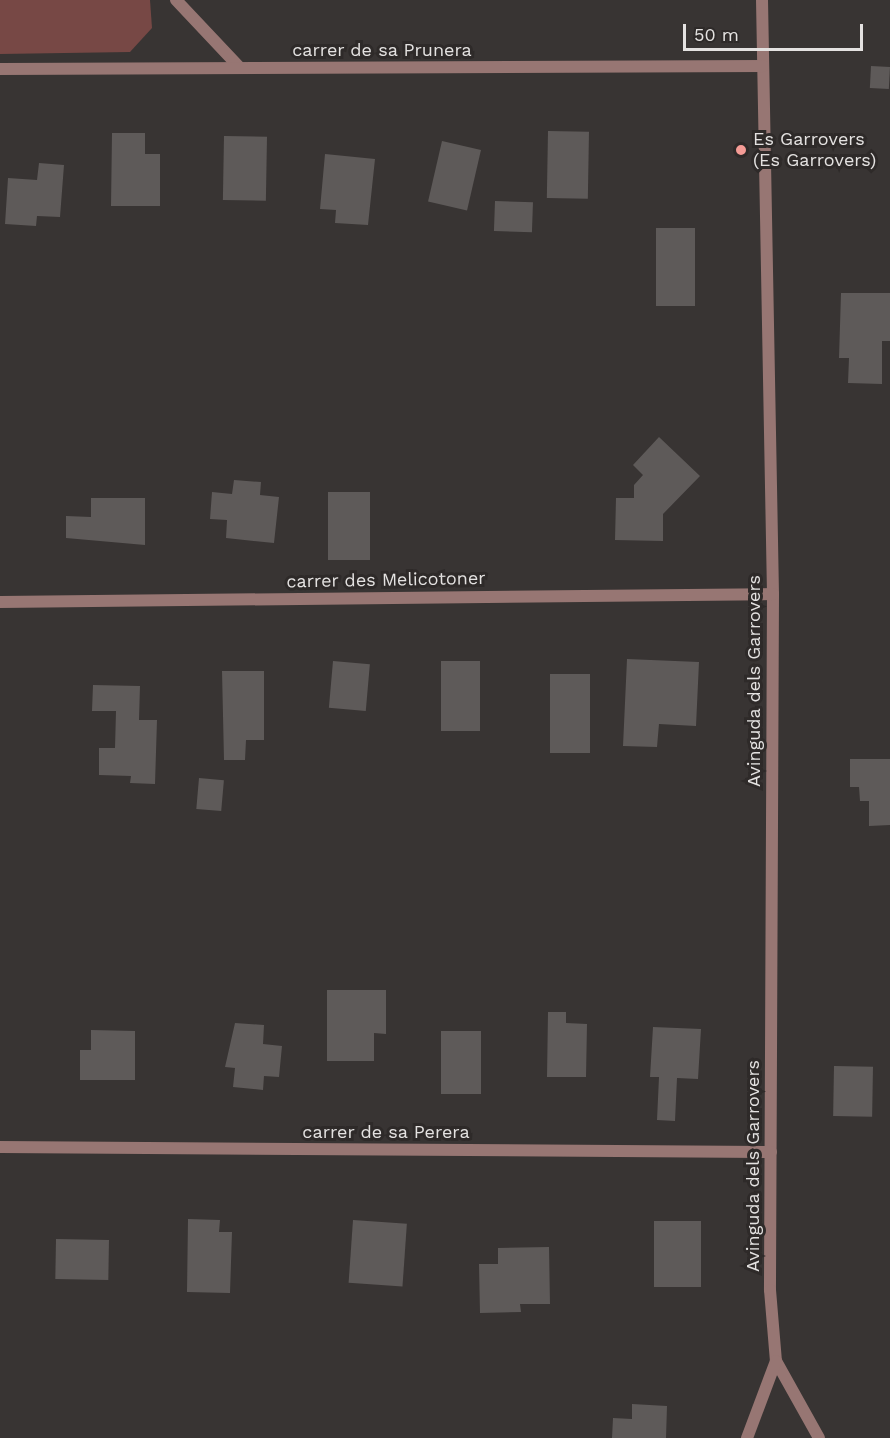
<!DOCTYPE html>
<html>
<head>
<meta charset="utf-8">
<style>
	body { margin:0 }
	#map { position:relative; width:890px; height:1438px; overflow:hidden; background:#383433; font-family:"Work Sans",sans-serif }
	div>[style] { position:absolute }
	.green>* { inset:0; background:#774845 }
	.building>* { inset:0; background:#5e5a59; transform-origin:0 0 }
	.minor>* { height:12px; margin:-6px; padding:0 6px; transform-origin:6px; border-radius:6px; background:#977673 }
	.dots>* { width:16px; height:16px; translate:-50% -50%; box-sizing:border-box; border:3px solid #2e2a29; border-radius:50% }
	span { translate:-50% -50%; white-space:nowrap; text-align:center; line-height:1.15; -webkit-text-stroke:6px #2e2a29; paint-order:stroke }
	.street-label { font-size:18px; color:#e4e2e1 }
	.poi-label { font-size:18px; color:#e4e2e1 }
	.left { translate:0 -50%; text-align:left }
	.scale { position:absolute; left:683px; top:24px; width:180px; height:27px; box-sizing:border-box; border:3px solid #e4e2e1; border-top:0; padding-left:8px; font-size:18px; line-height:21px; white-space:nowrap; color:#e4e2e1; -webkit-text-stroke:4px #2e2a29; paint-order:stroke }
</style>
</head>
<body>
<div id="map">
	<div class="green">
		<i style="clip-path:polygon(0 0,150px 0,152px 28px,130px 52px,0 54px)"></i>
	</div>
	<div class="building">
		<i style="left:871px;top:66px;width:19px;height:22px;rotate:3deg"></i>
		<i style="left:548px;top:131px;width:41px;height:67px;rotate:1deg"></i>
		<i style="clip-path:polygon(112px 133px,145px 133px,145px 154px,160px 154px,160px 206px,111px 206px)"></i>
		<i style="left:224px;top:136px;width:43px;height:64px;rotate:1deg"></i>
		<i style="left:442px;top:141px;width:40px;height:62px;rotate:13deg"></i>
		<i style="clip-path:polygon(325px 154px,375px 159px,368px 225px,335px 223px,336px 210px,320px 209px)"></i>
		<i style="clip-path:polygon(39px 163px,64px 165px,60px 217px,37px 216px,36px 226px,5px 224px,8px 178px,37px 180px)"></i>
		<i style="left:495px;top:201px;width:38px;height:30px;rotate:2deg"></i>
		<i style="left:656px;top:228px;width:39px;height:78px"></i>
		<i style="clip-path:polygon(841px 293px,890px 293px,890px 341px,882px 341px,882px 384px,848px 383px,849px 358px,839px 358px)"></i>
		<i style="clip-path:polygon(659px 437px,700px 476px,663px 514px,663px 541px,615px 540px,616px 498px,634px 498px,634px 485px,643px 475px,633px 465px)"></i>
		<i style="clip-path:polygon(234px 480px,261px 482px,260px 495px,279px 497px,274px 543px,226px 538px,227px 520px,210px 519px,212px 492px,232px 494px)"></i>
		<i style="left:328px;top:492px;width:42px;height:68px"></i>
		<i style="clip-path:polygon(91px 498px,145px 498px,145px 545px,66px 538px,66px 516px,91px 517px)"></i>
		<i style="clip-path:polygon(627px 659px,699px 662px,696px 726px,659px 724px,657px 747px,623px 746px)"></i>
		<i style="left:333px;top:661px;width:37px;height:47px;rotate:5deg"></i>
		<i style="left:441px;top:661px;width:39px;height:70px"></i>
		<i style="clip-path:polygon(222px 671px,264px 671px,264px 740px,246px 740px,245px 760px,224px 760px)"></i>
		<i style="left:590px;top:674px;width:79px;height:40px;rotate:90deg"></i>
		<i style="clip-path:polygon(93px 685px,140px 686px,139px 720px,157px 720px,155px 784px,130px 783px,131px 776px,99px 775px,99px 748px,115px 748px,116px 711px,92px 711px)"></i>
		<i style="clip-path:polygon(850px 759px,890px 759px,890px 825px,869px 826px,869px 801px,860px 801px,859px 787px,850px 787px)"></i>
		<i style="left:199px;top:778px;width:25px;height:31px;rotate:5deg"></i>
		<i style="clip-path:polygon(327px 990px,386px 990px,386px 1034px,374px 1033px,374px 1061px,327px 1061px)"></i>
		<i style="clip-path:polygon(548px 1012px,566px 1012px,566px 1023px,587px 1024px,586px 1077px,547px 1077px)"></i>
		<i style="clip-path:polygon(235px 1023px,264px 1025px,263px 1044px,282px 1046px,279px 1077px,264px 1076px,263px 1090px,233px 1087px,235px 1068px,225px 1067px)"></i>
		<i style="clip-path:polygon(653px 1027px,701px 1029px,698px 1079px,677px 1078px,675px 1121px,657px 1120px,659px 1077px,650px 1077px)"></i>
		<i style="clip-path:polygon(91px 1030px,135px 1031px,135px 1080px,80px 1080px,80px 1050px,91px 1050px)"></i>
		<i style="left:441px;top:1031px;width:40px;height:63px"></i>
		<i style="left:834px;top:1066px;width:39px;height:50px;rotate:1deg"></i>
		<i style="clip-path:polygon(188px 1219px,220px 1220px,219px 1232px,232px 1232px,230px 1293px,187px 1292px)"></i>
		<i style="left:353px;top:1220px;width:54px;height:63px;rotate:4deg"></i>
		<i style="left:654px;top:1221px;width:47px;height:66px"></i>
		<i style="left:56px;top:1239px;width:53px;height:40px;rotate:1deg"></i>
		<i style="clip-path:polygon(549px 1247px,550px 1304px,520px 1304px,521px 1312px,480px 1313px,479px 1264px,498px 1264px,498px 1248px)"></i>
		<i style="clip-path:polygon(632px 1404px,667px 1406px,666px 1438px,612px 1438px,613px 1418px,632px 1419px)"></i>
	</div>
	<div class="minor">
		<i style="left:176px;top:0;width:93px;rotate:46.7deg"></i>
		<i style="left:762px;top:0;width:594px;rotate:88.94deg"></i>
		<i style="left:773px;top:594px;width:696px;rotate:90.25deg"></i>
		<i style="left:770px;top:1290px;width:71px;rotate:85.2deg"></i>
		<i style="left:776px;top:1361px;width:88px;rotate:60.8deg"></i>
		<i style="left:0;top:69px;width:763px;rotate:-0.23deg"></i>
		<i style="left:0;top:602px;width:773px;rotate:-0.59deg"></i>
		<i style="left:0;top:1147px;width:771px;rotate:0.37deg"></i>
		<i style="left:747px;top:1438px;width:82px;rotate:-69.4deg"></i>
	</div>
	<div class="dots">
		<i style="left:741px;top:150px;background:#f59c96"></i>
	</div>
	<div class="street-label">
		<span style="left:382px;top:50px">carrer de sa Prunera</span>
		<span style="left:386px;top:580px;rotate:-1deg">carrer des Melicotoner</span>
		<span style="left:754px;top:681px;rotate:-90deg">Avinguda dels Garrovers</span>
		<span style="left:386px;top:1132px">carrer de sa Perera</span>
		<span style="left:753px;top:1166px;rotate:-90deg">Avinguda dels Garrovers</span>
	</div>
	<div class="poi-label">
		<span class="left" style="left:753px;top:150px">Es Garrovers<br>(Es Garrovers)</span>
	</div>
	<div class="scale">50 m</div>
</div>
</body>
</html>
